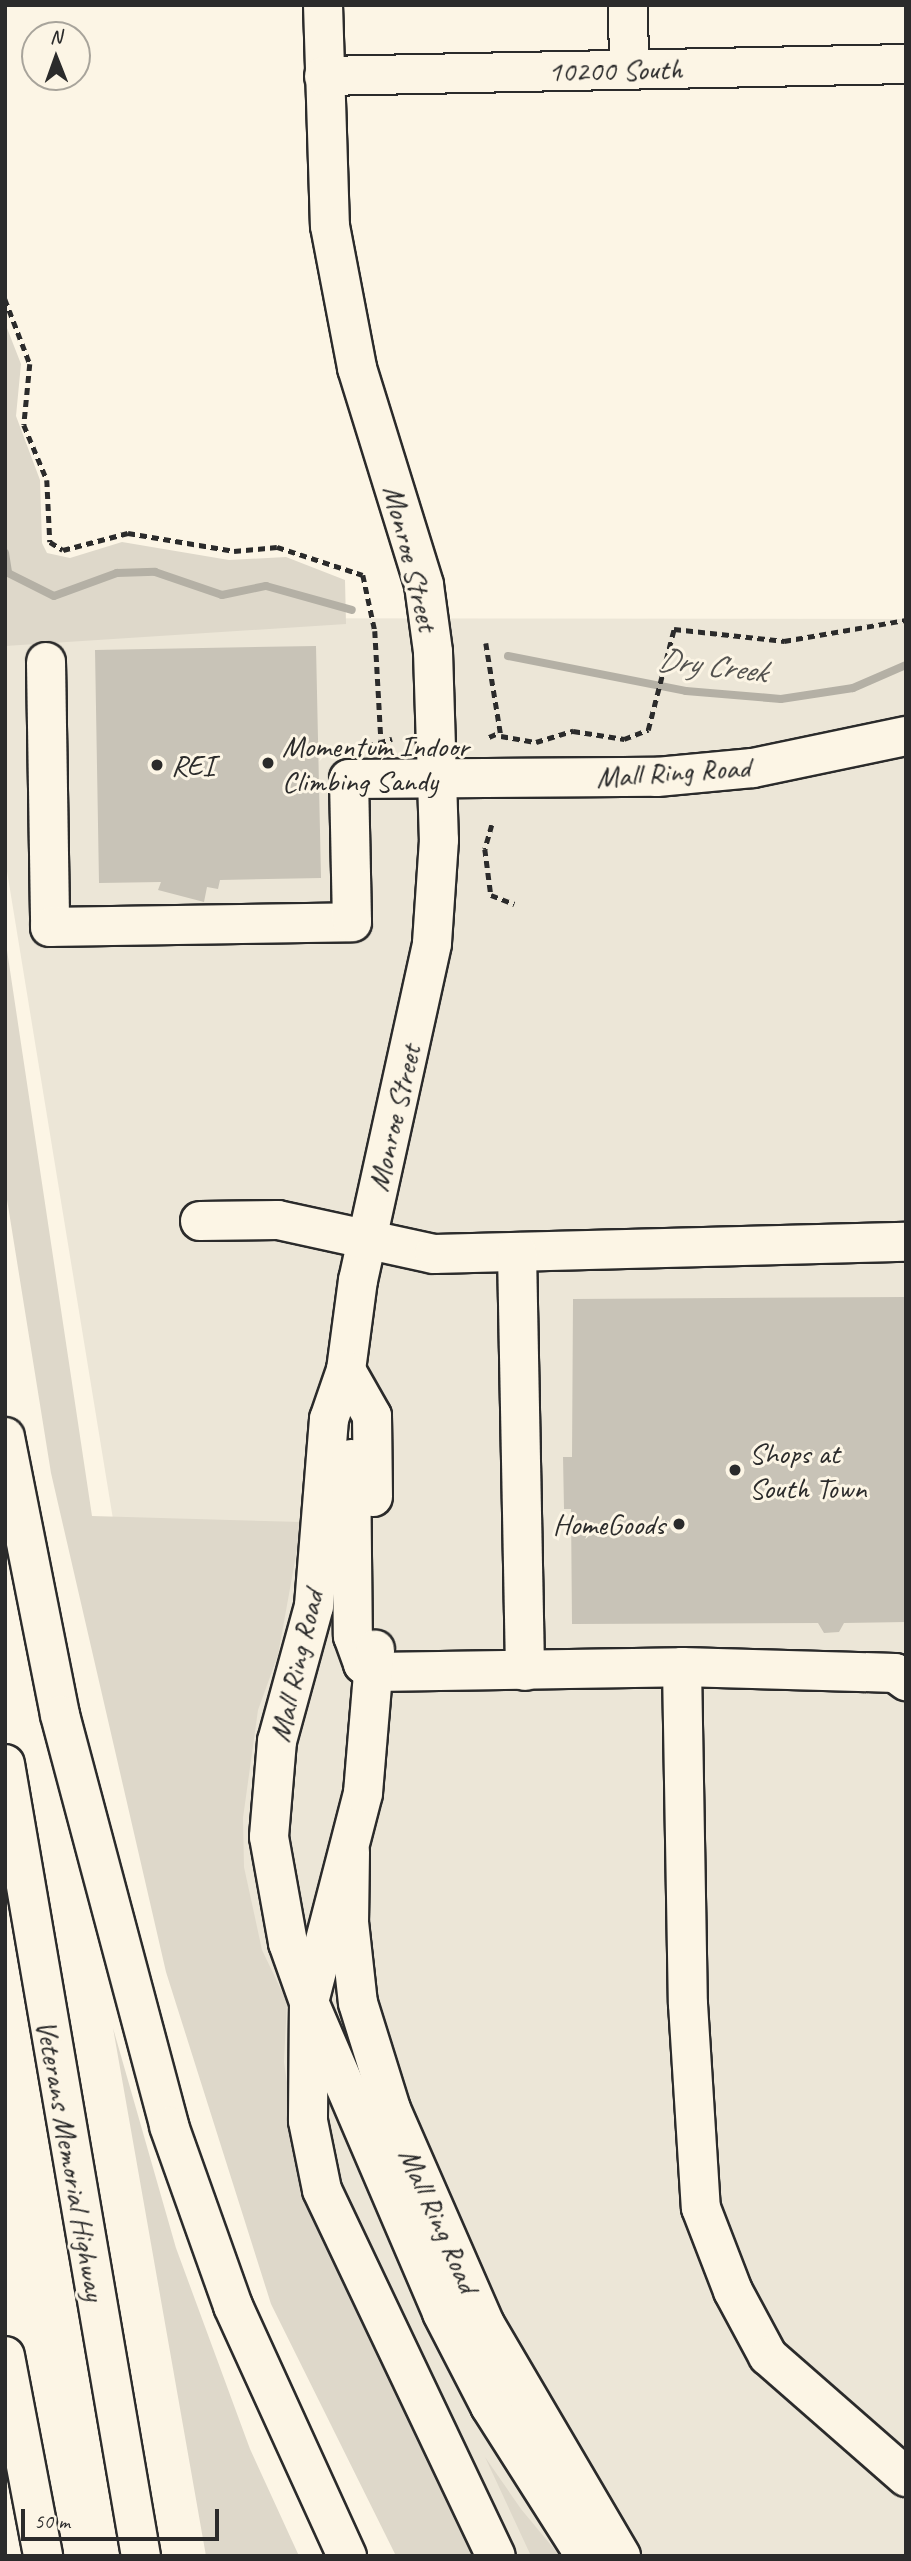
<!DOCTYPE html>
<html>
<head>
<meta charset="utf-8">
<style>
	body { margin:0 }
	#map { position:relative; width:911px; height:2561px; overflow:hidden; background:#fcf5e5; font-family:Caveat,sans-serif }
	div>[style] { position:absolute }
	.built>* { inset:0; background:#ece6d7 }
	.green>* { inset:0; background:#ded8ca }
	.stream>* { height:8px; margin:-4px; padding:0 4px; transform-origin:4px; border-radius:4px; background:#b4b0a5 }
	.building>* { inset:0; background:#c8c3b7 }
	.path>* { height:4.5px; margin-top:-2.25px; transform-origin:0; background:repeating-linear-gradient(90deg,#2b2b2b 0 7px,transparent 0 12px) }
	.roads { filter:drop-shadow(2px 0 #2b2b2b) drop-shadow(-2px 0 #2b2b2b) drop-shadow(0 2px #2b2b2b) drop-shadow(0 -2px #2b2b2b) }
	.minor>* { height:38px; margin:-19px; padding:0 19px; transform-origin:19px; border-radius:19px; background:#fcf5e5 }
	.highway>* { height:38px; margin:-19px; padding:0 19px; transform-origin:19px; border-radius:19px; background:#fcf5e5 }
	.dots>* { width:19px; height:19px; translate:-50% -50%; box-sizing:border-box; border:4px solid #fcf5e5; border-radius:50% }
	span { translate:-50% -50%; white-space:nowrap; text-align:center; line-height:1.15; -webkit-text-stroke:6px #fcf5e5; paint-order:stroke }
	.street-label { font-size:30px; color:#2b2b2b }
	.poi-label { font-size:30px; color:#2b2b2b }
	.left { translate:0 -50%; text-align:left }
	.right { translate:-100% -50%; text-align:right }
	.water-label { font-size:32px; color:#545350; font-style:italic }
	.frame { position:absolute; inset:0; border:7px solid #2b2b2b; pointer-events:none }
	.north { position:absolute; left:21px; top:21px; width:70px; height:70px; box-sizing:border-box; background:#fcf5e5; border:2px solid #a8a49b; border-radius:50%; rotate:359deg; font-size:19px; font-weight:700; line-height:28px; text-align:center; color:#2b2b2b }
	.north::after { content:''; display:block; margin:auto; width:24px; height:32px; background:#2b2b2b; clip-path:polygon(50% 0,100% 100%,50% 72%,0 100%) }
	.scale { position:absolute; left:21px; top:2509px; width:198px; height:32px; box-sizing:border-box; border:4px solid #2b2b2b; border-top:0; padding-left:9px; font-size:21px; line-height:24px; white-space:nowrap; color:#2b2b2b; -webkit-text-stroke:5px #fcf5e5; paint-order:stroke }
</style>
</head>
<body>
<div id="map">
	<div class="built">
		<i style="clip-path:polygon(5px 618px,906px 619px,906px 2556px,430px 2556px,165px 1837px,5px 859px)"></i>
	</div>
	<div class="green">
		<i style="clip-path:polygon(5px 323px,21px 364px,16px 416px,40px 480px,42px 543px,47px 553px,70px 558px,122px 542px,229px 560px,286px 557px,345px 580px,346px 624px,5px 646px)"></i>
		<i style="clip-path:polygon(5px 937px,92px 1516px,302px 1522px,278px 1655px,258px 1710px,243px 1818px,244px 1867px,262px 1950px,287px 2002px,284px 2062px,301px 2180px,474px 2556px,396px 2556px,271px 2304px,166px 1972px,51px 1473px,5px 1187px)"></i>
		<i style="clip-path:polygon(113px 2028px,176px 2248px,250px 2449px,299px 2556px,206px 2556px)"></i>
		<i style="clip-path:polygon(485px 2457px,521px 2509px,560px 2556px,531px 2556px)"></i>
	</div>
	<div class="stream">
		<i style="left:5px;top:553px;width:20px;rotate:81deg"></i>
		<i style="left:8px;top:573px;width:51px;rotate:26.6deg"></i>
		<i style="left:54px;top:596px;width:67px;rotate:-20.1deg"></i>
		<i style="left:117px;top:573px;width:38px;rotate:-2deg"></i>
		<i style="left:155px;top:572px;width:71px;rotate:18.9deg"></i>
		<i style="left:222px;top:595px;width:45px;rotate:-11.6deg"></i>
		<i style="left:266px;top:586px;width:89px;rotate:15.6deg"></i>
		<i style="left:508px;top:656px;width:181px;rotate:11.1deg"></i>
		<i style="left:686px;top:691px;width:95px;rotate:4.8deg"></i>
		<i style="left:781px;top:699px;width:73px;rotate:-8.7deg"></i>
		<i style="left:853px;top:688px;width:58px;rotate:-23.5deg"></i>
	</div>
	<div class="building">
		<i style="clip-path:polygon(316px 646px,321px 878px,220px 880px,218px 889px,207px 887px,204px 902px,158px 890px,161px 882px,99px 883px,95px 650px)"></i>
		<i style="clip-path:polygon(906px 1297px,906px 1622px,844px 1623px,839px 1632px,824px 1633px,818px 1623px,572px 1624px,571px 1509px,564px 1509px,563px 1457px,572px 1457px,573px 1299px)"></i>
	</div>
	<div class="path">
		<i style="left:5px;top:299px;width:70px;rotate:69deg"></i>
		<i style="left:30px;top:364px;width:61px;rotate:95.6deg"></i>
		<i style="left:24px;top:425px;width:60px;rotate:67.3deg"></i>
		<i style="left:47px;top:480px;width:62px;rotate:87.2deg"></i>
		<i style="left:50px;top:542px;width:15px;rotate:32deg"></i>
		<i style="left:63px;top:550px;width:67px;rotate:-14.7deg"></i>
		<i style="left:128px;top:533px;width:108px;rotate:9.6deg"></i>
		<i style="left:234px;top:551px;width:43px;rotate:-5.3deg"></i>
		<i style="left:277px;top:547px;width:90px;rotate:18deg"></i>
		<i style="left:363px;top:575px;width:57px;rotate:77.9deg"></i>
		<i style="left:375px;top:631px;width:108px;rotate:86.8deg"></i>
		<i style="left:486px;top:643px;width:94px;rotate:80.8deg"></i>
		<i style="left:501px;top:736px;width:36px;rotate:10deg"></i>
		<i style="left:536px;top:742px;width:39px;rotate:-17deg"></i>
		<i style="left:573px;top:731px;width:52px;rotate:8.9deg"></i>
		<i style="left:624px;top:739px;width:26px;rotate:-21deg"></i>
		<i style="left:648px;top:730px;width:104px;rotate:-75.6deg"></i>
		<i style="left:674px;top:629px;width:111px;rotate:6.2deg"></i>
		<i style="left:784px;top:641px;width:124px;rotate:-9.8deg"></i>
		<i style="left:489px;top:737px;width:10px;rotate:-24deg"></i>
		<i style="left:367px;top:746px;width:26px;rotate:-16deg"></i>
		<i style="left:492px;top:825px;width:25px;rotate:106deg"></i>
		<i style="left:485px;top:849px;width:46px;rotate:82.6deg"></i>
		<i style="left:491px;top:895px;width:25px;rotate:21deg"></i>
	</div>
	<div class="roads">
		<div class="minor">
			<i style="left:323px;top:5px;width:221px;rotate:88.2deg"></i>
			<i style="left:330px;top:226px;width:145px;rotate:79.2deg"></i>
			<i style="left:357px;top:368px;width:227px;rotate:72.8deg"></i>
			<i style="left:424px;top:585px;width:68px;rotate:82.3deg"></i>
			<i style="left:433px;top:652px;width:188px;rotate:88.2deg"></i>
			<i style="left:439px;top:840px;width:104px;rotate:93.9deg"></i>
			<i style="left:432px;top:944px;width:344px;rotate:102.4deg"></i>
			<i style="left:358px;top:1280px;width:91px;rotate:97.6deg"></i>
			<i style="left:346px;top:1370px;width:52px;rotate:109.1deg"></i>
			<i style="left:329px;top:1419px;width:188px;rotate:94.6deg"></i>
			<i style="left:314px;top:1606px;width:140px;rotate:105.3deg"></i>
			<i style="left:277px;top:1741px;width:96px;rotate:94.8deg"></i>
			<i style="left:269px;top:1837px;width:108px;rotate:79.8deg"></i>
			<i style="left:288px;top:1943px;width:63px;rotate:70.4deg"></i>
			<i style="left:309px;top:2002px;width:338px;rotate:66.8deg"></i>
			<i style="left:442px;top:2313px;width:105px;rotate:62.7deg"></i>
			<i style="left:490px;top:2406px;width:168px;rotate:57.6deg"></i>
			<i style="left:580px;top:2548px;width:14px;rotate:34deg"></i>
			<i style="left:628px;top:5px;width:65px;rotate:89.1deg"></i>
			<i style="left:324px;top:76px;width:582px;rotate:-1.18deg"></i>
			<i style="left:46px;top:662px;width:265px;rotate:89.1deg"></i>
			<i style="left:50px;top:927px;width:302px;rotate:-0.9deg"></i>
			<i style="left:352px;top:922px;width:143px;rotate:-91.2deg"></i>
			<i style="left:349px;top:779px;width:308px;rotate:-0.4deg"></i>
			<i style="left:657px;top:777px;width:96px;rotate:-5.4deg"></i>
			<i style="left:753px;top:768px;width:156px;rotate:-11.8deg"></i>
			<i style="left:200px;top:1221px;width:78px;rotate:-0.7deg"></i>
			<i style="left:278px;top:1220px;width:160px;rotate:12.3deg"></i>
			<i style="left:434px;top:1254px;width:472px;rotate:-1.5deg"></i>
			<i style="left:517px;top:1252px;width:419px;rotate:88.9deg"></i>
			<i style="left:346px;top:1370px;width:53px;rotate:60.5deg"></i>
			<i style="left:372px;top:1416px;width:81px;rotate:89.3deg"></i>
			<i style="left:351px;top:1459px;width:177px;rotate:89.4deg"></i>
			<i style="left:353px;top:1636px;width:30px;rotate:70deg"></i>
			<i style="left:363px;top:1664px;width:14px;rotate:34deg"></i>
			<i style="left:375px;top:1672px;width:307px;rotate:-0.9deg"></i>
			<i style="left:682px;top:1667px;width:213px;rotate:1.6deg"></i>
			<i style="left:895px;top:1673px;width:14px;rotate:36deg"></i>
			<i style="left:682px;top:1667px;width:337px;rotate:89deg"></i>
			<i style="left:688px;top:2004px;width:204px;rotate:86.4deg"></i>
			<i style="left:701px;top:2208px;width:89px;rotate:68.9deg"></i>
			<i style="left:733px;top:2291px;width:74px;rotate:61.7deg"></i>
			<i style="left:768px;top:2356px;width:184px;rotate:41.2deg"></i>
			<i style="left:350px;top:1852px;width:70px;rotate:90.8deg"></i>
			<i style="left:349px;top:1922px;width:81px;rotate:83.7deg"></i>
			<i style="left:358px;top:2003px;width:111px;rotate:72.7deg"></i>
			<i style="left:391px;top:2109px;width:235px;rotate:66.4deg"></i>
			<i style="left:485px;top:2324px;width:269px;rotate:59.6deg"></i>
			<i style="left:309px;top:2002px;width:216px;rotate:-75.5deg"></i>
			<i style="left:363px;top:1793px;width:144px;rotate:-85.2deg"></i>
		</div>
		<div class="highway">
			<i style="left:5px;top:1437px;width:283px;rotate:78.8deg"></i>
			<i style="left:60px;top:1715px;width:425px;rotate:75.1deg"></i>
			<i style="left:169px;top:2126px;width:191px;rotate:70.4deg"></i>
			<i style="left:233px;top:2306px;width:275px;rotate:65.5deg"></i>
			<i style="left:5px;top:1764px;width:804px;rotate:80.26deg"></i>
			<i style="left:309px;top:2002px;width:119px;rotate:90.5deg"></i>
			<i style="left:308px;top:2121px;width:70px;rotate:78.5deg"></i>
			<i style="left:322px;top:2190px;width:405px;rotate:64.6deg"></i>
			<i style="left:5px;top:2356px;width:204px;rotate:79.2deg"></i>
		</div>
	</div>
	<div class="dots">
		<i style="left:268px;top:763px;background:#2b2b2b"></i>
		<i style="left:157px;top:765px;background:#2b2b2b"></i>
		<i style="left:735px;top:1470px;background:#2b2b2b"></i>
		<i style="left:679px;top:1524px;background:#2b2b2b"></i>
	</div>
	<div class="street-label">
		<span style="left:615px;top:70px;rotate:-1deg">10200 South</span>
		<span style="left:411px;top:558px;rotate:76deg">Monroe Street</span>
		<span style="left:673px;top:772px;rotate:-4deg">Mall Ring Road</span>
		<span style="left:394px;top:1118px;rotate:-77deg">Monroe Street</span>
		<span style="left:296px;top:1666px;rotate:-77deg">Mall Ring Road</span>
		<span style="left:71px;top:2160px;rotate:80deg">Veterans Memorial Highway</span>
		<span style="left:439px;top:2220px;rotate:66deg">Mall Ring Road</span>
	</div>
	<div class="poi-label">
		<span class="left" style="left:282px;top:763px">Momentum Indoor<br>Climbing Sandy</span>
		<span class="left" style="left:171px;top:765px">REI</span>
		<span class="left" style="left:749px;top:1470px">Shops at<br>South Town</span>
		<span class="right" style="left:665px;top:1524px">HomeGoods</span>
	</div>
	<div class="water-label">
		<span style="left:712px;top:666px;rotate:7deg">Dry Creek</span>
	</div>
	<div class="frame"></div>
	<div class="north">N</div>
	<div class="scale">50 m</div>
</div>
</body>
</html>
